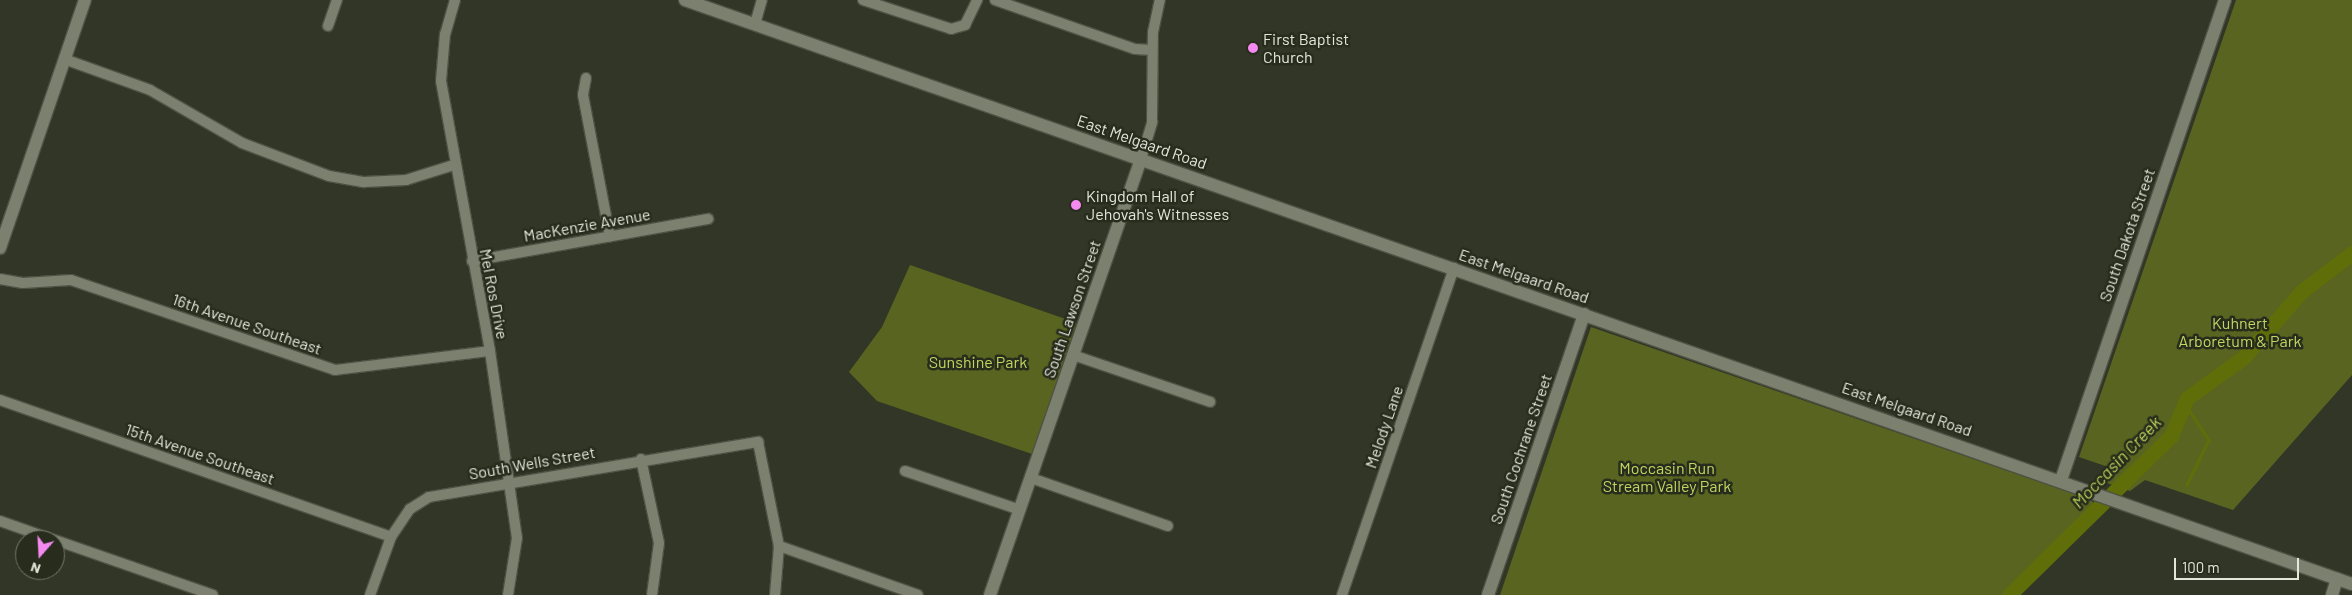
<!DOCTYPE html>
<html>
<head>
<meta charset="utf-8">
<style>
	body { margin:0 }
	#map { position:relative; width:2352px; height:595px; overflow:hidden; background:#323626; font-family:Barlow,sans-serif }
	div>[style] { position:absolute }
	.green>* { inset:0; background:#586420 }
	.stream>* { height:2.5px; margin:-1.25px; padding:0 1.25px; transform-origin:1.25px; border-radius:1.25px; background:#606e0a }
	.river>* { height:15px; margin:-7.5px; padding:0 7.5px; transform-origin:7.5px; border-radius:7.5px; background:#606e0a }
	.roads { filter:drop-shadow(1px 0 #4f5144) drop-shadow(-1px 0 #4f5144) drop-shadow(0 1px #4f5144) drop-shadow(0 -1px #4f5144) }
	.street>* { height:10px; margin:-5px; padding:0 5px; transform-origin:5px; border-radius:5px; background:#7c806e }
	.secondary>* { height:12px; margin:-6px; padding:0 6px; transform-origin:6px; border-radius:6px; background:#7c806e }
	.dots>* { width:14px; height:14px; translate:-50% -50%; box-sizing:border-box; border:2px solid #282c1c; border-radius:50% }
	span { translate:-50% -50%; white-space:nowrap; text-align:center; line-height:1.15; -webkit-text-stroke:5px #282c1c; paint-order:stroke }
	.poi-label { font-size:16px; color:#e4e6dc }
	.left { translate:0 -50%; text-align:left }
	.street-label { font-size:16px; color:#e4e6dc }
	.park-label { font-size:16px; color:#c0d761 }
	.water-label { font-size:18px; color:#b7cd57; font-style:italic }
	.north { position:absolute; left:15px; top:530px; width:50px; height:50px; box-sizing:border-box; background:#282c1c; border:1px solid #737669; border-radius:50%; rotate:199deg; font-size:14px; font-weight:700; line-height:20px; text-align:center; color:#e4e6dc }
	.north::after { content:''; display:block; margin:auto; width:18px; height:22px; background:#f489f0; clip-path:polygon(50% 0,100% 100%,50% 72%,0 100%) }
	.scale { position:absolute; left:2174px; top:558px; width:125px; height:22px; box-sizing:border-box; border:2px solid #e4e6dc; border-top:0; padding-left:6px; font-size:15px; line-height:18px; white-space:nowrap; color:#e4e6dc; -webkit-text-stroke:4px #282c1c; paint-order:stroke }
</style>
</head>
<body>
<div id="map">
	<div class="green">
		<i style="clip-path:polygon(2236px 0,2352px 0,2352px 375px,2233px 510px,2145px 480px,2130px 491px,2107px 483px,2114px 469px,2079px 457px)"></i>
		<i style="clip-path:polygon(910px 265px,1077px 323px,1032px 454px,877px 401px,849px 372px,882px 327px)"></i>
		<i style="clip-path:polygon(1591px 327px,2089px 499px,2101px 509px,2009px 595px,1500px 595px)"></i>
	</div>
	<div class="stream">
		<i style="left:2187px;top:398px;width:9px;rotate:90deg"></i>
		<i style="left:2187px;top:407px;width:40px;rotate:56deg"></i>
		<i style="left:2209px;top:440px;width:50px;rotate:116.1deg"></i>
	</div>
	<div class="river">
		<i style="left:2009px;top:595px;width:227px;rotate:-44.5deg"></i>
		<i style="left:2171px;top:436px;width:41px;rotate:-67.2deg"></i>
		<i style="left:2187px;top:398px;width:70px;rotate:-35.7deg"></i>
		<i style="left:2244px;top:357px;width:88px;rotate:-48.7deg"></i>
		<i style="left:2302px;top:291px;width:63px;rotate:-37.2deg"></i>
	</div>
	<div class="roads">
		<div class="street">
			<i style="left:455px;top:0;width:35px;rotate:106deg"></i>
			<i style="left:445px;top:34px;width:47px;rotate:94.9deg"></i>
			<i style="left:441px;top:81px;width:274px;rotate:79.7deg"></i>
			<i style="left:490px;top:351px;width:189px;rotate:81.8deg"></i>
			<i style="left:517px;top:538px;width:58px;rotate:99deg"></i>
			<i style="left:863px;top:0;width:93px;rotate:18.2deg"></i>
			<i style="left:951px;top:29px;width:15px;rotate:-16deg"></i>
			<i style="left:965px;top:25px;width:28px;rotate:-64deg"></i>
			<i style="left:995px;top:0;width:148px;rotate:19.3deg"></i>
			<i style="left:1135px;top:49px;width:17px;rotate:3deg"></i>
			<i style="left:755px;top:24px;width:25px;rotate:-74deg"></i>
			<i style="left:328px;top:26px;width:28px;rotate:-71deg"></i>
			<i style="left:64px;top:59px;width:91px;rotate:19.8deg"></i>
			<i style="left:150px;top:90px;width:106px;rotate:29.9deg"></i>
			<i style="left:242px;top:143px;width:93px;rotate:20.8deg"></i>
			<i style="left:329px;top:176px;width:36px;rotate:10deg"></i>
			<i style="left:364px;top:182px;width:42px;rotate:-2.7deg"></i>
			<i style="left:406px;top:180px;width:50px;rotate:-17.4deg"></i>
			<i style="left:586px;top:78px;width:17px;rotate:100deg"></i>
			<i style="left:583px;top:95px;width:144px;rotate:79.2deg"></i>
			<i style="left:1141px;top:159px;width:39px;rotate:-73deg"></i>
			<i style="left:1152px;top:122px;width:90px;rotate:-89.4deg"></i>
			<i style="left:1153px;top:32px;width:33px;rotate:-78deg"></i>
			<i style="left:472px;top:261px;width:240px;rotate:-10.1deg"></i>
			<i style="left:0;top:279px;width:23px;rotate:10deg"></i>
			<i style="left:23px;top:283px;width:48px;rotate:-3.6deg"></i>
			<i style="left:71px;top:280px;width:279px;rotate:18.8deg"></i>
			<i style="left:335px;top:370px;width:156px;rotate:-7deg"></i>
			<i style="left:1073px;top:355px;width:145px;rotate:18.9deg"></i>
			<i style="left:0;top:400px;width:414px;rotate:19.3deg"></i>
			<i style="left:641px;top:459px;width:86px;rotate:77.9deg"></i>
			<i style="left:659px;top:543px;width:52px;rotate:97.7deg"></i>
			<i style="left:905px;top:471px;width:121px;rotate:18.7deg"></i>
			<i style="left:1031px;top:478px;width:145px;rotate:19.3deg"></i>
			<i style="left:0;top:521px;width:57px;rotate:19.4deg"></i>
			<i style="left:55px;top:540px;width:167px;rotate:19.2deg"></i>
			<i style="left:779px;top:546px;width:147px;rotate:19.4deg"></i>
			<i style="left:370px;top:595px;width:62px;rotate:-70.1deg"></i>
			<i style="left:391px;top:537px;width:34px;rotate:-56deg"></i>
			<i style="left:410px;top:509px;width:22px;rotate:-32deg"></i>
			<i style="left:429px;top:497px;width:334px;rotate:-9.5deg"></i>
			<i style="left:758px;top:442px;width:106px;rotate:78.6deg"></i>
			<i style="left:779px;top:546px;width:49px;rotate:94.7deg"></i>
			<i style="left:1342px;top:595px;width:346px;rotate:-71.1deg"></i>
		</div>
		<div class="secondary">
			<i style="left:685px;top:0;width:1766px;rotate:19.31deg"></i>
			<i style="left:0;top:248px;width:262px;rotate:-71.1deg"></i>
			<i style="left:2061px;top:480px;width:507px;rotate:-71.14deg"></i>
			<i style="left:990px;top:595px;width:461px;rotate:-70.9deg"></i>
			<i style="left:1488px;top:595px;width:297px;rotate:-71.1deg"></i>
			<i style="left:2332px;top:595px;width:17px;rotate:-73deg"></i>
		</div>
	</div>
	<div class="dots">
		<i style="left:1253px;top:48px;background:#f489f0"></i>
		<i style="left:1076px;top:205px;background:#f489f0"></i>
	</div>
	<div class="poi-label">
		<span class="left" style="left:1263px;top:48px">First Baptist<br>Church</span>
		<span class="left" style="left:1086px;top:205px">Kingdom Hall of<br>Jehovah's Witnesses</span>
	</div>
	<div class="street-label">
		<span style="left:1142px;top:142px;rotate:19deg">East Melgaard Road</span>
		<span style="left:587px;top:225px;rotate:-10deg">MacKenzie Avenue</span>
		<span style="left:2127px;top:235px;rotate:-71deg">South Dakota Street</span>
		<span style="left:1524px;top:276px;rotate:19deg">East Melgaard Road</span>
		<span style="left:494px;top:294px;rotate:79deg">Mel Ros Drive</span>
		<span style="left:1072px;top:309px;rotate:-71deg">South Lawson Street</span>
		<span style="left:247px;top:324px;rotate:19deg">16th Avenue Southeast</span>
		<span style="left:1907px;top:409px;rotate:19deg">East Melgaard Road</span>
		<span style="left:1384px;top:427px;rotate:-71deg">Melody Lane</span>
		<span style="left:1521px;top:449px;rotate:-71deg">South Cochrane Street</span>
		<span style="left:200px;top:454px;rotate:19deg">15th Avenue Southeast</span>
		<span style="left:532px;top:463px;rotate:-10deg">South Wells Street</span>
	</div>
	<div class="park-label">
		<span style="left:2240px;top:332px">Kuhnert<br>Arboretum &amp; Park</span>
		<span style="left:978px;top:362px">Sunshine Park</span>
		<span style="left:1667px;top:477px">Moccasin Run<br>Stream Valley Park</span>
	</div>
	<div class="water-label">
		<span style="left:2116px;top:462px;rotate:-46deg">Moccasin Creek</span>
	</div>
	<div class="north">N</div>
	<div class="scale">100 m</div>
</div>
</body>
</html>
